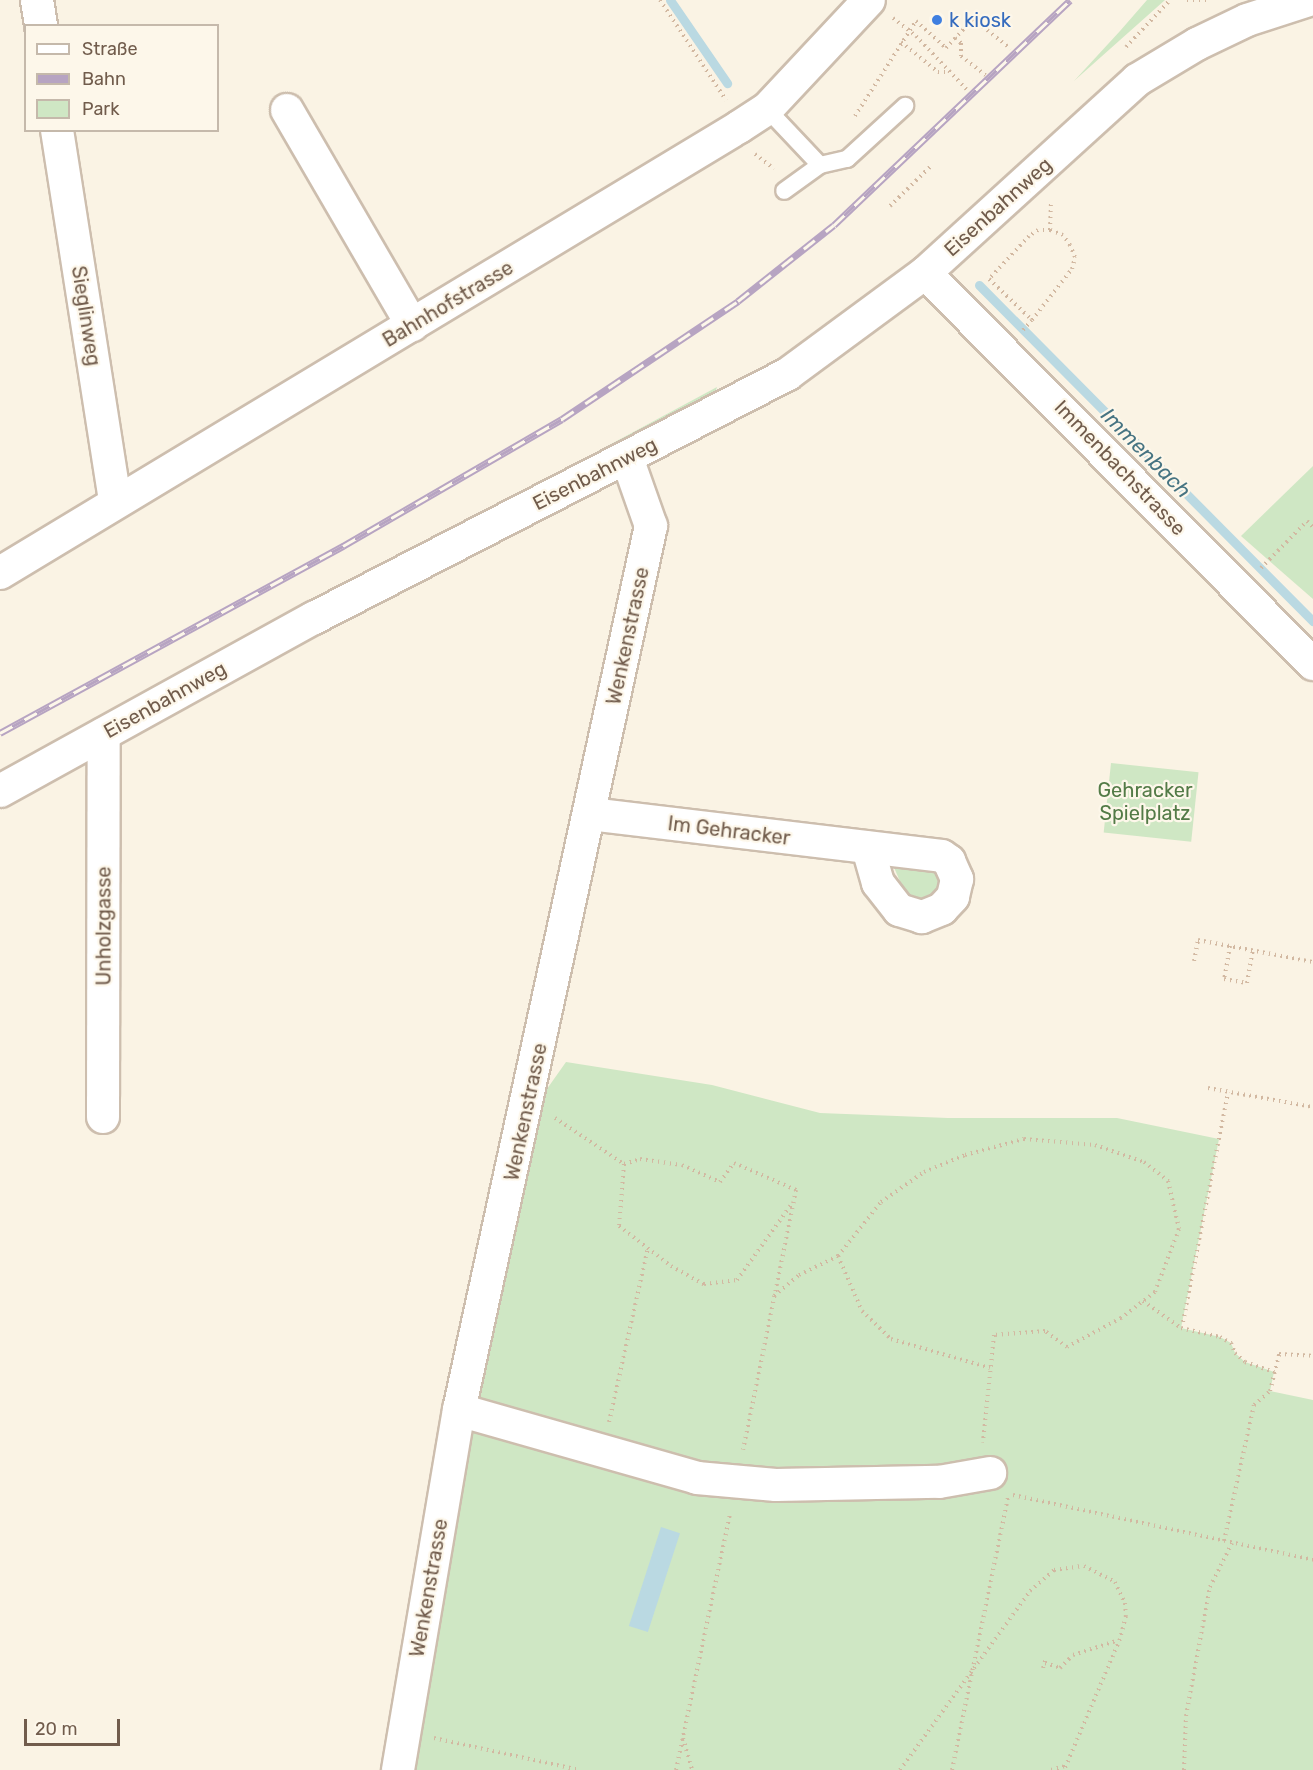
<!DOCTYPE html>
<html>
<head>
<meta charset="utf-8">
<style>
	body { margin:0 }
	#map { position:relative; width:1313px; height:1770px; overflow:hidden; background:#faf3e4; font-family:Rubik,sans-serif }
	div>[style] { position:absolute }
	.green>* { inset:0; background:#cfe7c4; transform-origin:0 0 }
	.water>* { inset:0; background:#bad9e2; transform-origin:0 0 }
	.stream>* { height:9px; margin:-4.5px; padding:0 4.5px; transform-origin:4.5px; border-radius:4.5px; background:#bad9e2 }
	.path>* { height:4px; margin-top:-2px; transform-origin:0; background:repeating-linear-gradient(90deg,#d2b8a1 0 1.5px,transparent 0 6px) }
	.roads { filter:drop-shadow(2px 0 #cdbeae) drop-shadow(-2px 0 #cdbeae) drop-shadow(0 2px #cdbeae) drop-shadow(0 -2px #cdbeae) }
	.lane>* { height:16px; margin:-8px; padding:0 8px; transform-origin:8px; border-radius:8px; background:#fff }
	.street>* { height:32px; margin:-16px; padding:0 16px; transform-origin:16px; border-radius:16px; background:#fff }
	.rail>* { height:7px; margin-top:-3.5px; transform-origin:0; background:repeating-linear-gradient(90deg,#fdf7ea 0 14px,#b7a4c2 0 28px); box-sizing:border-box; border-block:2px solid #b7a4c2 }
	.dots>* { width:16px; height:16px; translate:-50% -50%; box-sizing:border-box; border:3px solid #fdf7ea; border-radius:50% }
	span { translate:-50% -50%; white-space:nowrap; text-align:center; line-height:1.15; -webkit-text-stroke:4.5px #fdf7ea; paint-order:stroke }
	.shop-label { font-size:20px; color:#366cbe }
	.left { translate:0 -50%; text-align:left }
	.street-label { font-size:20px; color:#715c4c }
	.park-label { font-size:20px; color:#537b47 }
	.water-label { font-size:21px; color:#477482; font-style:italic }
	.legend { position:absolute; left:24px; top:24px; width:195px; height:108px; box-sizing:border-box; background:#fdf7ea; border:2px solid #c5b9ab; margin:0; padding:8px 10px; list-style:none; font-size:18px; color:#715c4c }
	.legend li { display:flex; align-items:center; gap:12px; height:30px }
	.legend b { width:30px; border:2px solid #c5b9ab }
	.scale { position:absolute; left:24px; top:1719px; width:96px; height:27px; box-sizing:border-box; border:3px solid #715c4c; border-top:0; padding-left:8px; font-size:18px; line-height:21px; white-space:nowrap; color:#715c4c; -webkit-text-stroke:4px #fdf7ea; paint-order:stroke }
</style>
</head>
<body>
<div id="map">
	<div class="green">
		<i style="clip-path:polygon(1147px 0,1165px 0,1074px 81px,1120px 31px)"></i>
		<i style="clip-path:polygon(717px 387px,714px 397px,621px 450px,598px 451px)"></i>
		<i style="clip-path:polygon(1313px 466px,1313px 599px,1241px 536px)"></i>
		<i style="left:1111px;top:763px;width:88px;height:70px;rotate:6deg"></i>
		<i style="clip-path:polygon(893px 865px,933px 868px,939px 881px,937px 890px,923px 902px,907px 898px)"></i>
		<i style="clip-path:polygon(566px 1062px,712px 1085px,820px 1113px,948px 1118px,1117px 1118px,1219px 1139px,1181px 1328px,1220px 1337px,1231px 1343px,1235px 1353px,1245px 1362px,1274px 1372px,1270px 1391px,1313px 1400px,1313px 1770px,398px 1770px,525px 1120px)"></i>
	</div>
	<div class="water">
		<i style="left:661px;top:1527px;width:20px;height:104px;rotate:18deg"></i>
	</div>
	<div class="stream">
		<i style="left:670px;top:0;width:101px;rotate:55.5deg"></i>
		<i style="left:979px;top:285px;width:474px;rotate:45.2deg"></i>
	</div>
	<div class="path">
		<i style="left:660px;top:0;width:120px;rotate:56.6deg"></i>
		<i style="left:1187px;top:0;width:23px"></i>
		<i style="left:893px;top:18px;width:29px;rotate:38deg"></i>
		<i style="left:916px;top:36px;width:76px;rotate:46.6deg"></i>
		<i style="left:955px;top:38px;width:8px;rotate:40deg"></i>
		<i style="left:961px;top:43px;width:13px;rotate:90deg"></i>
		<i style="left:961px;top:56px;width:31px;rotate:38deg"></i>
		<i style="left:901px;top:42px;width:48px;rotate:39deg"></i>
		<i style="left:938px;top:72px;width:11px"></i>
		<i style="left:1126px;top:47px;width:64px;rotate:-46.9deg"></i>
		<i style="left:855px;top:116px;width:113px;rotate:-57.3deg"></i>
		<i style="left:916px;top:21px;width:40px;rotate:42deg"></i>
		<i style="left:946px;top:48px;width:40px;rotate:-47deg"></i>
		<i style="left:973px;top:19px;width:48px;rotate:38.3deg"></i>
		<i style="left:755px;top:154px;width:24px;rotate:38deg"></i>
		<i style="left:890px;top:206px;width:59px;rotate:-44.3deg"></i>
		<i style="left:1050px;top:230px;width:29px;rotate:-88deg"></i>
		<i style="left:1023px;top:330px;width:13px;rotate:-48deg"></i>
		<i style="left:1032px;top:320px;width:65px;rotate:-51.9deg"></i>
		<i style="left:1072px;top:269px;width:12px;rotate:-76deg"></i>
		<i style="left:1075px;top:257px;width:13px;rotate:-113deg"></i>
		<i style="left:1070px;top:245px;width:12px;rotate:-125deg"></i>
		<i style="left:1063px;top:235px;width:14px;rotate:-159deg"></i>
		<i style="left:1050px;top:230px;width:12px;rotate:180deg"></i>
		<i style="left:1038px;top:230px;width:11px;rotate:146deg"></i>
		<i style="left:1029px;top:236px;width:59px;rotate:132.9deg"></i>
		<i style="left:989px;top:279px;width:59px;rotate:43.6deg"></i>
		<i style="left:1261px;top:568px;width:66px;rotate:-45.6deg"></i>
		<i style="left:1307px;top:521px;width:8px;rotate:45deg"></i>
		<i style="left:1230px;top:946px;width:34px;rotate:100deg"></i>
		<i style="left:1224px;top:979px;width:23px;rotate:10deg"></i>
		<i style="left:1247px;top:983px;width:34px;rotate:-80deg"></i>
		<i style="left:1194px;top:961px;width:21px;rotate:-79deg"></i>
		<i style="left:1198px;top:940px;width:117px;rotate:10.8deg"></i>
		<i style="left:1208px;top:1088px;width:107px;rotate:10.3deg"></i>
		<i style="left:555px;top:1118px;width:83px;rotate:33.7deg"></i>
		<i style="left:624px;top:1164px;width:62px;rotate:94.6deg"></i>
		<i style="left:619px;top:1226px;width:66px;rotate:37.6deg"></i>
		<i style="left:671px;top:1266px;width:38px;rotate:29deg"></i>
		<i style="left:704px;top:1284px;width:33px;rotate:-7deg"></i>
		<i style="left:737px;top:1280px;width:96px;rotate:-54.3deg"></i>
		<i style="left:624px;top:1164px;width:17px;rotate:-17deg"></i>
		<i style="left:640px;top:1159px;width:42px;rotate:8.1deg"></i>
		<i style="left:682px;top:1165px;width:42px;rotate:24.1deg"></i>
		<i style="left:720px;top:1182px;width:24px;rotate:-54deg"></i>
		<i style="left:734px;top:1163px;width:68px;rotate:23.5deg"></i>
		<i style="left:796px;top:1190px;width:265px;rotate:101.5deg"></i>
		<i style="left:838px;top:1256px;width:60px;rotate:66.4deg"></i>
		<i style="left:862px;top:1311px;width:40px;rotate:44deg"></i>
		<i style="left:891px;top:1339px;width:103px;rotate:16.3deg"></i>
		<i style="left:774px;top:1296px;width:33px;rotate:-40deg"></i>
		<i style="left:799px;top:1275px;width:43px;rotate:-26deg"></i>
		<i style="left:838px;top:1256px;width:69px;rotate:-51.5deg"></i>
		<i style="left:881px;top:1202px;width:52px;rotate:-34.9deg"></i>
		<i style="left:924px;top:1172px;width:44px;rotate:-22.5deg"></i>
		<i style="left:965px;top:1155px;width:61px;rotate:-15.2deg"></i>
		<i style="left:1024px;top:1139px;width:71px;rotate:4.8deg"></i>
		<i style="left:1095px;top:1145px;width:52px;rotate:19.1deg"></i>
		<i style="left:1144px;top:1162px;width:31px;rotate:38deg"></i>
		<i style="left:1168px;top:1181px;width:49px;rotate:77.1deg"></i>
		<i style="left:1179px;top:1229px;width:67px;rotate:110.9deg"></i>
		<i style="left:1155px;top:1292px;width:43px;rotate:142.6deg"></i>
		<i style="left:1121px;top:1318px;width:61px;rotate:151.8deg"></i>
		<i style="left:1067px;top:1347px;width:27px;rotate:-144deg"></i>
		<i style="left:1045px;top:1331px;width:51px;rotate:175.5deg"></i>
		<i style="left:994px;top:1335px;width:108px;rotate:95.9deg"></i>
		<i style="left:1143px;top:1301px;width:47px;rotate:35.4deg"></i>
		<i style="left:1181px;top:1328px;width:40px;rotate:13deg"></i>
		<i style="left:1220px;top:1337px;width:13px;rotate:29deg"></i>
		<i style="left:1231px;top:1343px;width:11px;rotate:68deg"></i>
		<i style="left:1235px;top:1353px;width:13px;rotate:42deg"></i>
		<i style="left:1245px;top:1362px;width:31px;rotate:19deg"></i>
		<i style="left:1183px;top:1322px;width:234px;rotate:-78.9deg"></i>
		<i style="left:609px;top:1422px;width:179px;rotate:-77.4deg"></i>
		<i style="left:1013px;top:1495px;width:307px;rotate:12.2deg"></i>
		<i style="left:1224px;top:1541px;width:139px;rotate:-77.6deg"></i>
		<i style="left:1254px;top:1405px;width:21px;rotate:-41deg"></i>
		<i style="left:1270px;top:1391px;width:38px;rotate:-76deg"></i>
		<i style="left:1279px;top:1354px;width:34px;rotate:3deg"></i>
		<i style="left:1045px;top:1663px;width:16px;rotate:18deg"></i>
		<i style="left:1060px;top:1668px;width:18px;rotate:-45deg"></i>
		<i style="left:1073px;top:1655px;width:48px;rotate:-18.1deg"></i>
		<i style="left:1043px;top:1668px;width:10px;rotate:-73deg"></i>
		<i style="left:434px;top:1738px;width:149px;rotate:12.4deg"></i>
		<i style="left:683px;top:1738px;width:33px;rotate:74deg"></i>
		<i style="left:676px;top:1770px;width:263px;rotate:-78.1deg"></i>
		<i style="left:900px;top:1770px;width:221px;rotate:-54deg"></i>
		<i style="left:1030px;top:1591px;width:32px;rotate:-41deg"></i>
		<i style="left:1054px;top:1570px;width:30px;rotate:-8deg"></i>
		<i style="left:1084px;top:1566px;width:35px;rotate:27deg"></i>
		<i style="left:1115px;top:1582px;width:23px;rotate:65deg"></i>
		<i style="left:1125px;top:1603px;width:13px;rotate:86deg"></i>
		<i style="left:1126px;top:1616px;width:24px;rotate:105deg"></i>
		<i style="left:1120px;top:1639px;width:142px;rotate:113.1deg"></i>
		<i style="left:952px;top:1770px;width:278px;rotate:-78.4deg"></i>
		<i style="left:1051px;top:1770px;width:15px;rotate:-16deg"></i>
		<i style="left:1184px;top:1770px;width:54px;rotate:-87.9deg"></i>
		<i style="left:1186px;top:1716px;width:131px;rotate:-79.5deg"></i>
		<i style="left:1210px;top:1587px;width:49px;rotate:-63.4deg"></i>
	</div>
	<div class="roads">
		<div class="lane">
			<i style="left:767px;top:109px;width:77px;rotate:46.6deg"></i>
			<i style="left:820px;top:165px;width:44px;rotate:144.2deg"></i>
			<i style="left:820px;top:165px;width:28px;rotate:-13deg"></i>
			<i style="left:847px;top:159px;width:79px;rotate:-42.4deg"></i>
		</div>
		<div class="street">
			<i style="left:37px;top:0;width:26px;rotate:81deg"></i>
			<i style="left:287px;top:110px;width:249px;rotate:59.8deg"></i>
			<i style="left:57px;top:130px;width:376px;rotate:81.1deg"></i>
			<i style="left:925px;top:273px;width:551px;rotate:45.22deg"></i>
			<i style="left:0;top:573px;width:863px;rotate:-31.11deg"></i>
			<i style="left:739px;top:127px;width:33px;rotate:-33deg"></i>
			<i style="left:767px;top:109px;width:149px;rotate:-46.9deg"></i>
			<i style="left:0;top:791px;width:359px;rotate:-28.9deg"></i>
			<i style="left:314px;top:618px;width:533px;rotate:-27.24deg"></i>
			<i style="left:788px;top:374px;width:170px;rotate:-36.4deg"></i>
			<i style="left:925px;top:273px;width:287px;rotate:-42.3deg"></i>
			<i style="left:1137px;top:80px;width:70px;rotate:-31deg"></i>
			<i style="left:1197px;top:44px;width:55px;rotate:-25.6deg"></i>
			<i style="left:1247px;top:20px;width:65px;rotate:-17.9deg"></i>
			<i style="left:590px;top:814px;width:354px;rotate:6.8deg"></i>
			<i style="left:942px;top:856px;width:9px;rotate:36deg"></i>
			<i style="left:949px;top:861px;width:20px;rotate:66deg"></i>
			<i style="left:957px;top:879px;width:18px;rotate:103deg"></i>
			<i style="left:953px;top:897px;width:16px;rotate:133deg"></i>
			<i style="left:942px;top:909px;width:22px;rotate:158deg"></i>
			<i style="left:922px;top:917px;width:24px;rotate:-163deg"></i>
			<i style="left:899px;top:910px;width:34px;rotate:-128deg"></i>
			<i style="left:878px;top:883px;width:37px;rotate:-106deg"></i>
			<i style="left:103px;top:1117px;width:383px;rotate:-89.9deg"></i>
			<i style="left:459px;top:1410px;width:248px;rotate:15.9deg"></i>
			<i style="left:697px;top:1478px;width:79px;rotate:5.1deg"></i>
			<i style="left:776px;top:1485px;width:163px;rotate:-1.1deg"></i>
			<i style="left:939px;top:1482px;width:52px;rotate:-10deg"></i>
			<i style="left:398px;top:1770px;width:365px;rotate:-80.4deg"></i>
			<i style="left:459px;top:1410px;width:905px;rotate:-77.75deg"></i>
			<i style="left:651px;top:526px;width:72px;rotate:-109.4deg"></i>
		</div>
	</div>
	<div class="rail">
		<i style="left:0;top:733px;width:391px;rotate:-28.6deg"></i>
		<i style="left:343px;top:546px;width:253px;rotate:-30.1deg"></i>
		<i style="left:562px;top:419px;width:212px;rotate:-33.8deg"></i>
		<i style="left:738px;top:301px;width:122px;rotate:-38.4deg"></i>
		<i style="left:834px;top:225px;width:326px;rotate:-43.6deg"></i>
	</div>
	<div class="dots">
		<i style="left:937px;top:20px;background:#3f7fe0"></i>
	</div>
	<div class="shop-label">
		<span class="left" style="left:949px;top:20px">k kiosk</span>
	</div>
	<div class="street-label">
		<span style="left:998px;top:207px;rotate:-42deg">Eisenbahnweg</span>
		<span style="left:448px;top:304px;rotate:-31deg">Bahnhofstrasse</span>
		<span style="left:86px;top:316px;rotate:81deg">Sieglinweg</span>
		<span style="left:1120px;top:468px;rotate:46deg">Immenbachstrasse</span>
		<span style="left:595px;top:474px;rotate:-27deg">Eisenbahnweg</span>
		<span style="left:628px;top:636px;rotate:-78deg">Wenkenstrasse</span>
		<span style="left:165px;top:700px;rotate:-29deg">Eisenbahnweg</span>
		<span style="left:729px;top:831px;rotate:7deg">Im Gehracker</span>
		<span style="left:104px;top:926px;rotate:-90deg">Unholzgasse</span>
		<span style="left:526px;top:1112px;rotate:-78deg">Wenkenstrasse</span>
		<span style="left:429px;top:1588px;rotate:-80deg">Wenkenstrasse</span>
	</div>
	<div class="park-label">
		<span style="left:1145px;top:802px">Gehracker<br>Spielplatz</span>
	</div>
	<div class="water-label">
		<span style="left:1146px;top:453px;rotate:45deg">Immenbach</span>
	</div>
	<ul class="legend">
	<li><b style="height:8px;background:#fff"></b>Straße</li>
	<li><b style="height:8px;background:#b7a4c2"></b>Bahn</li>
	<li><b style="height:16px;background:#cfe7c4"></b>Park</li>
	</ul>
	<div class="scale">20 m</div>
</div>
</body>
</html>
